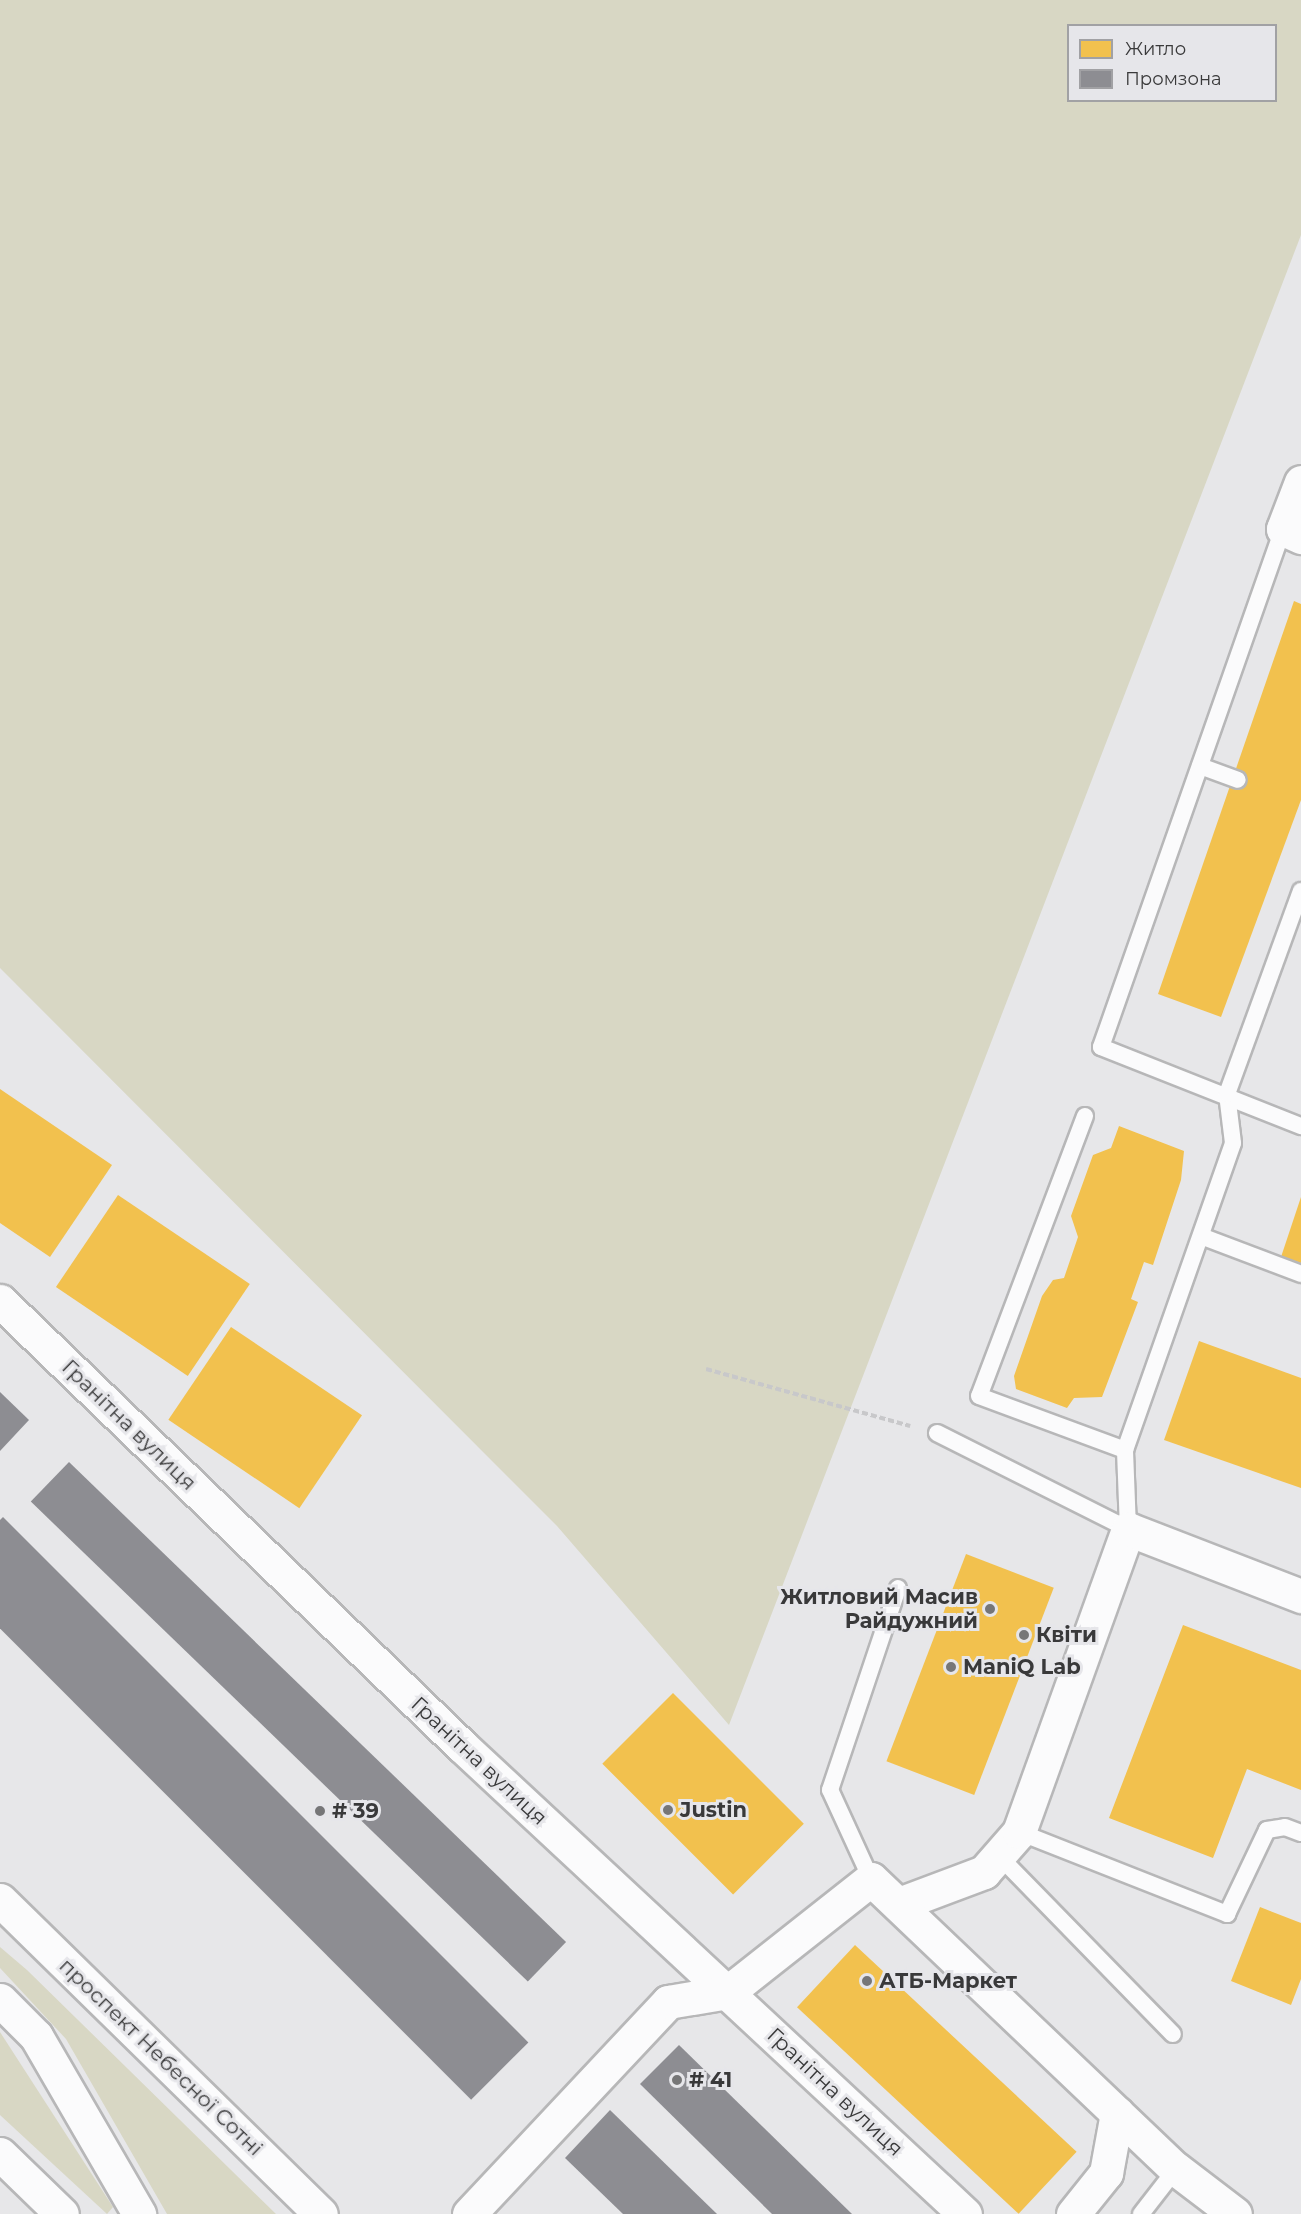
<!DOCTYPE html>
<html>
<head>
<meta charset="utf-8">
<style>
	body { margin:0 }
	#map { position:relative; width:1301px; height:2214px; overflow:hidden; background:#e7e7e9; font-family:Montserrat,sans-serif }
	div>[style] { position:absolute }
	.green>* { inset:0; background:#d8d7c4 }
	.homes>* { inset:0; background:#f2c14e; transform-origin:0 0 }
	.industry>* { inset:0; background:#8d8d92; transform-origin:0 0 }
	.path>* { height:4px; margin-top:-2px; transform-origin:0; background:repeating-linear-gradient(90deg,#c8c8ca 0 6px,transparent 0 9px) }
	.roads { filter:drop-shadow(2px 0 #b7b7b8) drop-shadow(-2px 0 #b7b7b8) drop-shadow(0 2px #b7b7b8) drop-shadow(0 -2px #b7b7b8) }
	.lane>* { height:16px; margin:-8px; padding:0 8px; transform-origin:8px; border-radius:8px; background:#fbfbfc }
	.street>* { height:33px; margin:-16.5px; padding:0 16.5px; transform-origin:16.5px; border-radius:16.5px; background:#fbfbfc }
	.primary>* { height:33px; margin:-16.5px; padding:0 16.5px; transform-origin:16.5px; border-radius:16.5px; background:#fbfbfc }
	.dots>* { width:16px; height:16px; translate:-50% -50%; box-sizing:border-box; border:3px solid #e6e6ea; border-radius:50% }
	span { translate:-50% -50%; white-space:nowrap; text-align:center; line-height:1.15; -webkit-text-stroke:6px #e6e6ea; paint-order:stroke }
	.street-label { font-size:21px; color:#39393a }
	.poi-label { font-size:21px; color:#39393a; font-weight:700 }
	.right { translate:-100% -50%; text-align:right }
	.left { translate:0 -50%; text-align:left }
	.legend { position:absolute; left:1067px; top:24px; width:210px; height:78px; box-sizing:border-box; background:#e6e6ea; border:2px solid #a1a1a4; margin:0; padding:8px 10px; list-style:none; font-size:18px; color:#39393a }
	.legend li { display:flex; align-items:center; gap:12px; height:30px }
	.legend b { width:30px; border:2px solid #a1a1a4 }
</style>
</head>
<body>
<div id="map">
	<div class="green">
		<i style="clip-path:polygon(evenodd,0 0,1301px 0,1301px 235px,729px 1725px,557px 1526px,0 968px,0 0,1068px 26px,1276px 26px,1276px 100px,1068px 100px,1068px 26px)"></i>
		<i style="clip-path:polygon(0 1947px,27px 1970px,276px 2214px,167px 2214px,66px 2039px,0 1968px)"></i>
		<i style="clip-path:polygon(0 2032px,113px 2207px,107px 2214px,0 2115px)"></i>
	</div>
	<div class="homes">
		<i style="clip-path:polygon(1294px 601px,1301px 604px,1301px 800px,1221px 1017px,1158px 994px)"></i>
		<i style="clip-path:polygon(0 1089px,112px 1165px,50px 1257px,0 1223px)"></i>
		<i style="clip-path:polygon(1119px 1126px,1184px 1151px,1181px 1180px,1153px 1265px,1144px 1262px,1131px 1299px,1138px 1302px,1102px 1397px,1074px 1398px,1067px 1408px,1016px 1389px,1014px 1376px,1042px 1296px,1053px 1280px,1064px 1278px,1078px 1237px,1071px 1216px,1093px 1155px,1111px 1148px)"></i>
		<i style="left:118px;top:1195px;width:159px;height:111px;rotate:34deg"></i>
		<i style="clip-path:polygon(1301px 1197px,1301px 1263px,1281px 1257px)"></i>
		<i style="left:231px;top:1327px;width:158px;height:112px;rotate:34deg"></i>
		<i style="clip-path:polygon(1199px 1341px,1301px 1378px,1301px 1488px,1164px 1440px)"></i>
		<i style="left:966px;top:1554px;width:94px;height:222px;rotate:21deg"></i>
		<i style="clip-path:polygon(1183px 1625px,1301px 1670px,1301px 1790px,1247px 1769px,1213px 1858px,1109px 1818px)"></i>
		<i style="left:673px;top:1693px;width:185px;height:100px;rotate:45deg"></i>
		<i style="clip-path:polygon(1260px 1907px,1301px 1923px,1301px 1979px,1291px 2005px,1231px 1981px)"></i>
		<i style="left:855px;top:1945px;width:303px;height:85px;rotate:43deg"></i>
	</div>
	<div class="industry">
		<i style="clip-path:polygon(0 1392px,29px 1420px,0 1451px)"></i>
		<i style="left:69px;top:1462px;width:691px;height:55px;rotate:44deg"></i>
		<i style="left:3px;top:1517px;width:743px;height:81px;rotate:45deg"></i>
		<i style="clip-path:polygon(679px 2045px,852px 2214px,772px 2214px,640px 2084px)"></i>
		<i style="clip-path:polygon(610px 2110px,717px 2214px,623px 2214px,565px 2158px)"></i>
	</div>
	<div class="path">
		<i style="left:706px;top:1369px;width:212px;rotate:15.6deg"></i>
	</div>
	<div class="roads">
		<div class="lane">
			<i style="left:1283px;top:529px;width:549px;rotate:109.36deg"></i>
			<i style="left:1101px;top:1047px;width:215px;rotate:21.6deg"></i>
			<i style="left:1200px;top:766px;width:40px;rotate:20.2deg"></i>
			<i style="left:1085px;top:1116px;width:299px;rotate:110.7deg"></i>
			<i style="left:979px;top:1396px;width:156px;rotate:20.3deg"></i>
			<i style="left:1201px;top:1236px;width:107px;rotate:20.8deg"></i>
			<i style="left:937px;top:1433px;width:214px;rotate:26.7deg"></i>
			<i style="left:1128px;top:1529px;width:79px;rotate:-92.2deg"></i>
			<i style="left:1125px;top:1450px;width:325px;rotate:-70.6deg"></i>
			<i style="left:1233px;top:1143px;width:49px;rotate:-97deg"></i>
			<i style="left:1227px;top:1094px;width:216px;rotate:-70deg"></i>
			<i style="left:1019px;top:1832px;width:224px;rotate:21.5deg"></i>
			<i style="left:1227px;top:1914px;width:93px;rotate:-64.5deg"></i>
			<i style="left:1267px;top:1830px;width:18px;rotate:-9deg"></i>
			<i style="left:1285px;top:1827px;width:17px;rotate:21deg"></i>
			<i style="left:1001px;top:1858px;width:246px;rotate:45.7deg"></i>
			<i style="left:871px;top:1879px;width:98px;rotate:-114.7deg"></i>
			<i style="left:830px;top:1790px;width:213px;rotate:-71.4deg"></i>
			<i style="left:1141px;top:2214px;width:57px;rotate:-52.1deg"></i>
		</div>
		<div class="street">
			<i style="left:1301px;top:482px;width:50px;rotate:111deg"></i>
			<i style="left:1283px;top:529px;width:20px;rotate:24deg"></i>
			<i style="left:0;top:1301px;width:641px;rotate:43.93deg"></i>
			<i style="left:462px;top:1746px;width:687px;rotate:42.94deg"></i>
			<i style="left:899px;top:1904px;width:91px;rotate:-20.6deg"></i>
			<i style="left:984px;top:1872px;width:53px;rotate:-48.8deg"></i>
			<i style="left:1019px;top:1832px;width:322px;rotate:-70.2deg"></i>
			<i style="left:1128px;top:1529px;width:186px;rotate:21.2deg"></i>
			<i style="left:0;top:2154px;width:86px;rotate:44.1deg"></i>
			<i style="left:469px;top:2214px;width:291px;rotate:-46.8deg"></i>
			<i style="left:668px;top:2002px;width:61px;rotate:-9.5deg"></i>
			<i style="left:728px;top:1992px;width:182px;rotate:-38.3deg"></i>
			<i style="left:871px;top:1879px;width:421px;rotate:43.6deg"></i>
			<i style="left:1176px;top:2169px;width:74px;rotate:37.3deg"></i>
			<i style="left:1073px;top:2214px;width:53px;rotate:-51.2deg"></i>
			<i style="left:1106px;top:2173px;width:61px;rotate:-79.6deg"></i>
		</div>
		<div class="primary">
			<i style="left:0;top:1900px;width:449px;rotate:44.4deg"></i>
			<i style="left:0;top:2000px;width:51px;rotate:45deg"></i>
			<i style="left:36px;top:2036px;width:206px;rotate:59.9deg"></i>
		</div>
	</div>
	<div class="dots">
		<i style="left:990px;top:1609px;background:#767677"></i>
		<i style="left:1024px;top:1635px;background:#767677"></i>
		<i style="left:951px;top:1667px;background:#767677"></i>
		<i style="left:668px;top:1810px;background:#767677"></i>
		<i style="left:320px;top:1811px;background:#767677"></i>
		<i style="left:867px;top:1981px;background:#767677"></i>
		<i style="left:677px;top:2080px;background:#767677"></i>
	</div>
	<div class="street-label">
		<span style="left:129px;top:1425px;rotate:44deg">Гранітна вулиця</span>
		<span style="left:479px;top:1761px;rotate:43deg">Гранітна вулиця</span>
		<span style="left:161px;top:2057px;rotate:44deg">проспект Небесної Сотні</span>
		<span style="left:835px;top:2092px;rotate:43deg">Гранітна вулиця</span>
	</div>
	<div class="poi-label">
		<span class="right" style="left:978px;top:1609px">Житловий Масив<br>Райдужний</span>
		<span class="left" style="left:1036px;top:1635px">Квіти</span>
		<span class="left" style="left:963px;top:1667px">ManiQ Lab</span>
		<span class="left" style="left:680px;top:1810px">Justin</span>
		<span class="left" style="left:332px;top:1811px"># 39</span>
		<span class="left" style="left:879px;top:1981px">АТБ-Маркет</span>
		<span class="left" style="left:689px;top:2080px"># 41</span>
	</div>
	<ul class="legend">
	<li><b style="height:16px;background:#f2c14e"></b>Житло</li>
	<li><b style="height:16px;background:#8d8d92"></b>Промзона</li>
	</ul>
</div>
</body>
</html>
